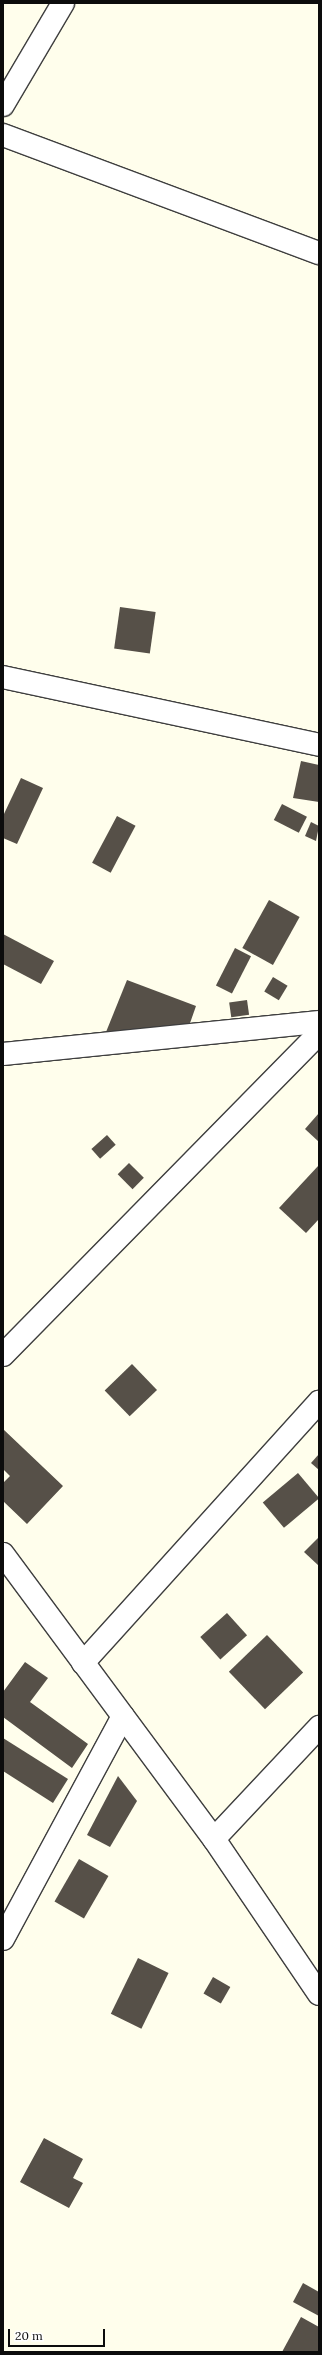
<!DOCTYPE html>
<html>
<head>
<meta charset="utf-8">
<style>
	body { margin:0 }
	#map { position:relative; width:322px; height:2355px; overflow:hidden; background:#fffeec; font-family:Lora,serif }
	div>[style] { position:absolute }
	.building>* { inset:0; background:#565048; transform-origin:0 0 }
	.roads { filter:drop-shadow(1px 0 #3f3f3f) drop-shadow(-1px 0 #3f3f3f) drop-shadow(0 1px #3f3f3f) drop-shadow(0 -1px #3f3f3f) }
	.street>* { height:22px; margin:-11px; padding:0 11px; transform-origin:11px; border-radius:11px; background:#fff }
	span { translate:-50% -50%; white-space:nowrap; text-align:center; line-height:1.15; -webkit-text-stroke:4px #fff; paint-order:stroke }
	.frame { position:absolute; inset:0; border:4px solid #0c0c0c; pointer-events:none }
	.scale { position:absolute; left:8px; top:2329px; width:97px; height:18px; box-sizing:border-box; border:2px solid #0c0c0c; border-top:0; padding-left:5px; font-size:12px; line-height:14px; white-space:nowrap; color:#0c0c0c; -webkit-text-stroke:3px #fff; paint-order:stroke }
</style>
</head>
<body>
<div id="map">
	<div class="building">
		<i style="left:120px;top:607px;width:36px;height:42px;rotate:8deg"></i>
		<i style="clip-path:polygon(301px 761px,319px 765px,319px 802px,293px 798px)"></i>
		<i style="clip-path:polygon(21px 778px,43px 788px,17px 844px,3px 838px,3px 816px)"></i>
		<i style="left:282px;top:804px;width:28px;height:18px;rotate:27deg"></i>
		<i style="left:117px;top:816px;width:21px;height:53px;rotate:28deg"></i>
		<i style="clip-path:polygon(311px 822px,319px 826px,316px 841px,305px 836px)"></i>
		<i style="left:269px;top:900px;width:35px;height:55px;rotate:29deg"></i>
		<i style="clip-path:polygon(3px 934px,54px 961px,41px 984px,3px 964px)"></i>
		<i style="left:235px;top:948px;width:18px;height:42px;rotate:27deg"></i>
		<i style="left:273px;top:977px;width:17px;height:17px;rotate:31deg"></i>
		<i style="clip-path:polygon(127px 980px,196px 1006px,189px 1026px,102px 1042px)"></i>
		<i style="left:247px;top:1000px;width:15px;height:18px;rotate:82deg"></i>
		<i style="clip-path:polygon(319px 1113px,319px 1142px,305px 1129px)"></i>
		<i style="left:107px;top:1135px;width:13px;height:21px;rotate:48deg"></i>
		<i style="left:129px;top:1163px;width:21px;height:16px;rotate:45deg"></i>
		<i style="clip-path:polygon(319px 1165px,319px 1219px,306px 1233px,279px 1208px)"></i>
		<i style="left:132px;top:1364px;width:36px;height:38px;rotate:46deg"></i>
		<i style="clip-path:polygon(3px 1429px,63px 1486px,27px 1524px,3px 1501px,3px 1483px,10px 1476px,3px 1469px)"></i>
		<i style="clip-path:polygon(319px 1454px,319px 1470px,311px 1463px)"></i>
		<i style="left:298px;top:1473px;width:33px;height:46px;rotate:50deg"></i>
		<i style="clip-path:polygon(319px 1537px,319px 1566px,304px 1552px)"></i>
		<i style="left:227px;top:1613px;width:30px;height:36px;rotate:48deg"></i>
		<i style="left:267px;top:1635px;width:52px;height:53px;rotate:46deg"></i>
		<i style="clip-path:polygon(25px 1662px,48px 1678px,30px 1702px,88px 1744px,72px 1768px,3px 1717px,3px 1692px)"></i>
		<i style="clip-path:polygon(3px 1738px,68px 1779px,53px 1803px,3px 1771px)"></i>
		<i style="clip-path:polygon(118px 1776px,137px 1801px,110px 1847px,87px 1835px)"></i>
		<i style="left:79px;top:1859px;width:34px;height:49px;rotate:30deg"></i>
		<i style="left:138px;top:1958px;width:34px;height:62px;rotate:26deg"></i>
		<i style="left:213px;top:1977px;width:20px;height:19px;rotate:30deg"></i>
		<i style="clip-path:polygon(44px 2138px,83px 2159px,73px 2178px,83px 2183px,69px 2208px,20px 2182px)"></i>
		<i style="clip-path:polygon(303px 2283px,319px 2292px,319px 2316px,293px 2302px)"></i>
		<i style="clip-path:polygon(301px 2317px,319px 2327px,319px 2352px,282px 2352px)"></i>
	</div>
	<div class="roads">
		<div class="street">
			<i style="left:3px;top:105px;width:118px;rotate:-59.5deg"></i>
			<i style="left:3px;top:135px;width:337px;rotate:20.5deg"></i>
			<i style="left:3px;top:677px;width:323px;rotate:12.1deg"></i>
			<i style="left:3px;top:1054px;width:318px;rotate:-5.8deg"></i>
			<i style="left:3px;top:1355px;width:451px;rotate:-45.5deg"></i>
			<i style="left:3px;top:1554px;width:355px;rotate:53.5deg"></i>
			<i style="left:214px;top:1839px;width:187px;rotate:55.9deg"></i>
			<i style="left:83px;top:1663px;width:352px;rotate:-47.9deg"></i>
			<i style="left:214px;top:1839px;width:154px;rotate:-46.8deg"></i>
			<i style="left:3px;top:1939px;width:253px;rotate:-61.7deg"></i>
		</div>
	</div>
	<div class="frame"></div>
	<div class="scale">20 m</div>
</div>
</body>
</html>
